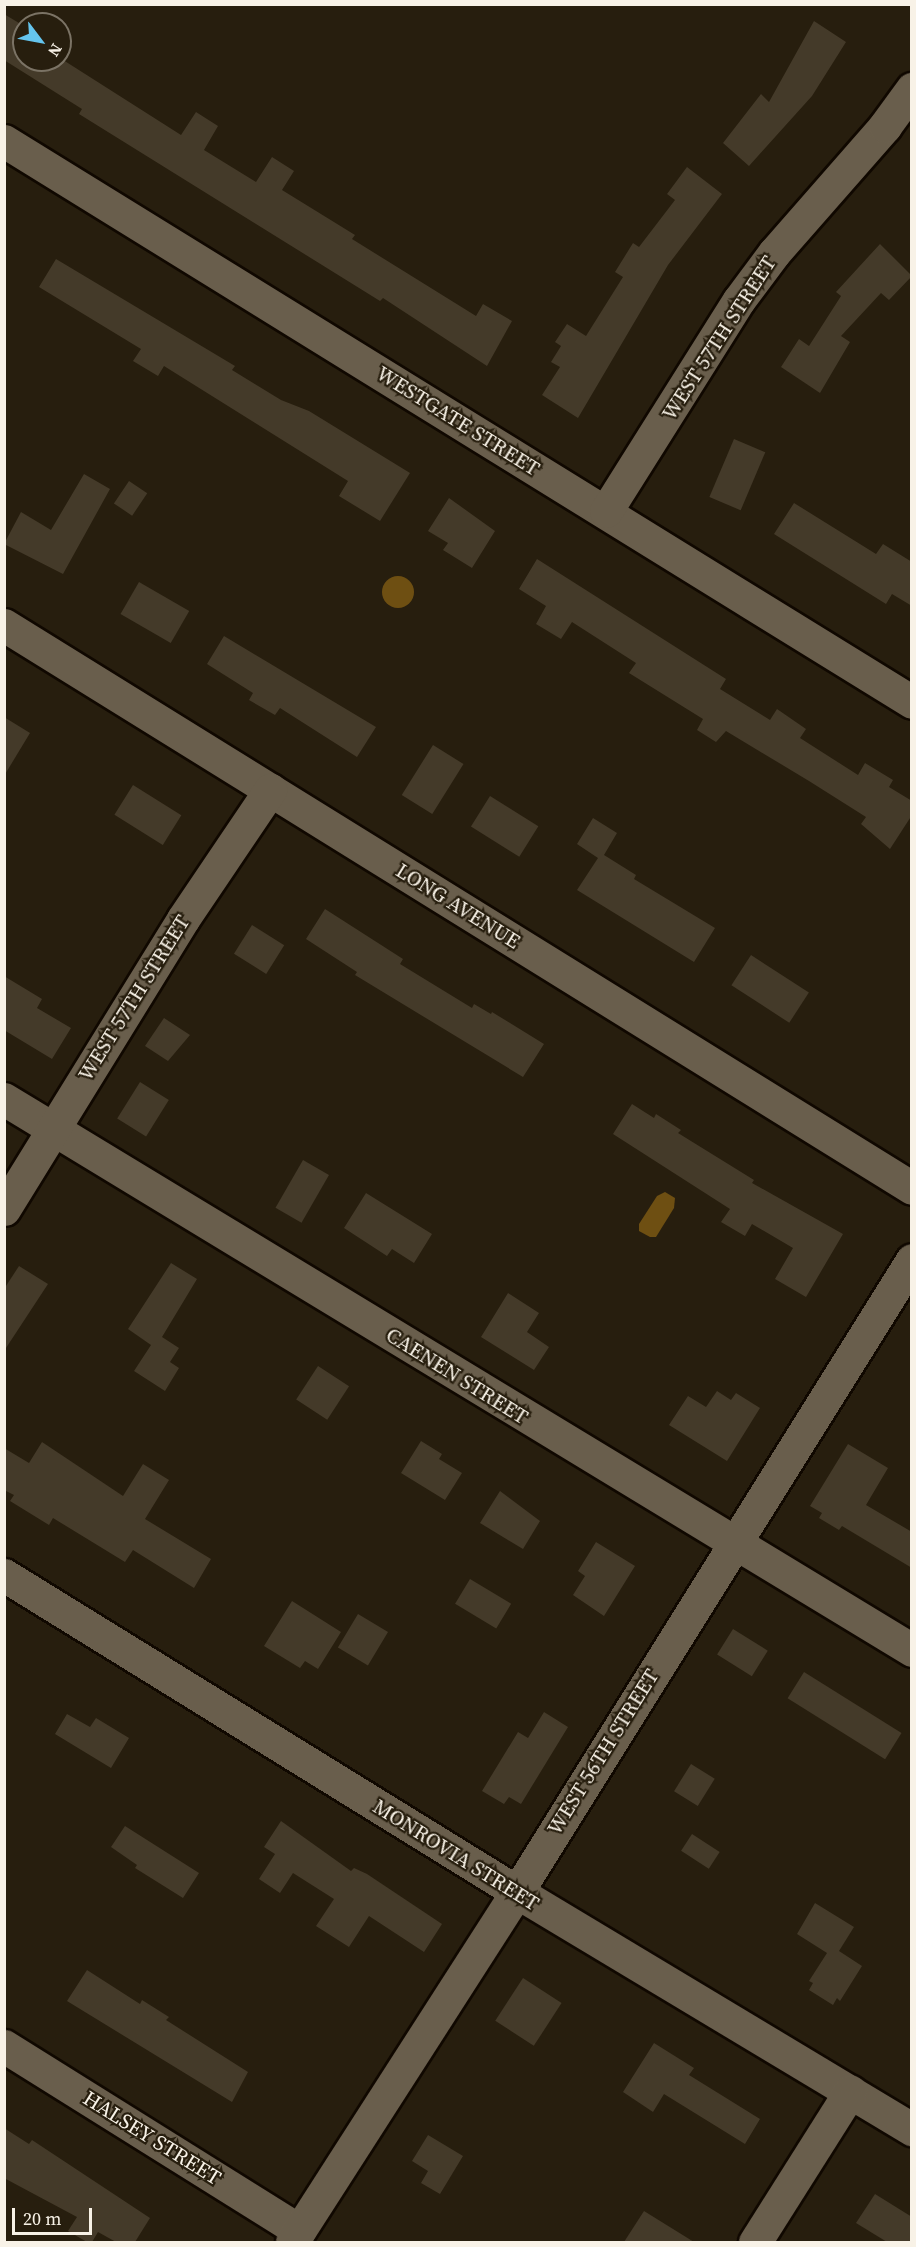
<!DOCTYPE html>
<html>
<head>
<meta charset="utf-8">
<style>
	body { margin:0 }
	#map { position:relative; width:916px; height:2247px; overflow:hidden; background:#271e0e; font-family:"Source Serif 4",serif }
	div>[style] { position:absolute }
	.water>* { inset:0; background:#6e4f12 }
	.round { border-radius:50% }
	.building>* { inset:0; background:#443a29; transform-origin:0 0 }
	.roads { filter:drop-shadow(2px 0 #100800) drop-shadow(-2px 0 #100800) drop-shadow(0 2px #100800) drop-shadow(0 -2px #100800) }
	.minor>* { height:33px; margin:-16.5px; padding:0 16.5px; transform-origin:16.5px; border-radius:16.5px; background:#695e4c }
	span { translate:-50% -50%; white-space:nowrap; text-align:center; line-height:1.15; -webkit-text-stroke:4.5px #271e0e; paint-order:stroke }
	.street-label { font-size:21px; color:#f8f2e7 }
	.frame { position:absolute; inset:0; border:6px solid #f8f2e7; pointer-events:none }
	.north { position:absolute; left:12px; top:12px; width:60px; height:60px; box-sizing:border-box; background:#271e0e; border:2px solid #7b7365; border-radius:50%; rotate:122deg; font-size:16px; font-weight:700; line-height:24px; text-align:center; color:#f8f2e7 }
	.north::after { content:''; display:block; margin:auto; width:21px; height:27px; background:#65c5ee; clip-path:polygon(50% 0,100% 100%,50% 72%,0 100%) }
	.scale { position:absolute; left:12px; top:2208px; width:80px; height:27px; box-sizing:border-box; border:3px solid #f8f2e7; border-top:0; padding-left:8px; font-size:18px; line-height:21px; white-space:nowrap; color:#f8f2e7; -webkit-text-stroke:4px #271e0e; paint-order:stroke }
</style>
</head>
<body>
<div id="map">
	<div class="water">
		<i class="round" style="left:382px;top:576px;width:32px;height:32px"></i>
		<i style="clip-path:polygon(665px 1192px,675px 1198px,674px 1208px,656px 1237px,650px 1237px,639px 1231px,639px 1224px,657px 1196px)"></i>
	</div>
	<div class="building">
		<i style="clip-path:polygon(4px 14px,24px 26px,24px 60px,60px 58px,181px 135px,196px 112px,218px 126px,204px 150px,256px 182px,272px 157px,294px 171px,282px 190px,355px 235px,352px 239px,476px 316px,483px 304px,512px 321px,487px 366px,383px 298px,380px 301px,79px 114px,82px 109px,4px 60px)"></i>
		<i style="clip-path:polygon(46px 14px,69px 28px,60px 43px,60px 24px,40px 24px)"></i>
		<i style="clip-path:polygon(814px 21px,846px 42px,812px 96px,749px 166px,723px 143px,761px 94px,769px 102px)"></i>
		<i style="clip-path:polygon(687px 167px,722px 194px,668px 265px,578px 418px,542px 395px,560px 367px,551px 362px,561px 346px,555px 342px,567px 324px,586px 336px,623px 277px,615px 272px,633px 243px,639px 247px,675px 200px,667px 194px)"></i>
		<i style="clip-path:polygon(880px 244px,912px 276px,889px 300px,881px 293px,841px 336px,850px 342px,820px 393px,781px 367px,799px 339px,809px 346px,841px 296px,836px 292px)"></i>
		<i style="clip-path:polygon(56px 259px,235px 366px,232px 370px,281px 400px,309px 411px,410px 473px,380px 521px,339px 496px,348px 481px,164px 366px,158px 376px,133px 361px,141px 349px,39px 287px)"></i>
		<i style="left:734px;top:439px;width:34px;height:63px;rotate:23deg"></i>
		<i style="clip-path:polygon(84px 474px,110px 489px,63px 574px,4px 544px,21px 512px,51px 530px)"></i>
		<i style="left:129px;top:481px;width:22px;height:27px;rotate:34deg"></i>
		<i style="clip-path:polygon(449px 498px,495px 531px,472px 568px,443px 550px,448px 543px,428px 531px)"></i>
		<i style="clip-path:polygon(794px 503px,876px 554px,883px 544px,912px 562px,912px 606px,892px 594px,886px 604px,774px 534px)"></i>
		<i style="clip-path:polygon(537px 559px,726px 679px,720px 689px,770px 720px,777px 709px,806px 729px,800px 738px,858px 775px,865px 763px,893px 780px,889px 787px,912px 801px,912px 815px,890px 849px,861px 824px,866px 817px,809px 781px,726px 731px,716px 742px,697px 730px,703px 719px,629px 673px,636px 663px,572px 622px,561px 639px,536px 624px,546px 606px,519px 589px)"></i>
		<i style="left:139px;top:582px;width:58px;height:37px;rotate:30deg"></i>
		<i style="clip-path:polygon(224px 636px,376px 727px,357px 757px,280px 708px,275px 715px,249px 700px,253px 693px,207px 664px)"></i>
		<i style="clip-path:polygon(4px 717px,30px 733px,4px 776px)"></i>
		<i style="left:433px;top:745px;width:36px;height:59px;rotate:32deg"></i>
		<i style="left:133px;top:785px;width:57px;height:35px;rotate:32deg"></i>
		<i style="left:490px;top:796px;width:57px;height:36px;rotate:32deg"></i>
		<i style="clip-path:polygon(593px 818px,617px 833px,604px 855px,636px 875px,634px 879px,715px 928px,694px 962px,577px 890px,598px 858px,577px 844px)"></i>
		<i style="clip-path:polygon(325px 909px,403px 959px,400px 964px,472px 1008px,474px 1004px,491px 1014px,492px 1012px,544px 1044px,523px 1077px,355px 975px,357px 972px,306px 939px)"></i>
		<i style="left:252px;top:925px;width:38px;height:34px;rotate:32deg"></i>
		<i style="left:751px;top:955px;width:69px;height:36px;rotate:33deg"></i>
		<i style="clip-path:polygon(4px 976px,42px 999px,37px 1008px,71px 1028px,52px 1059px,4px 1030px)"></i>
		<i style="clip-path:polygon(164px 1018px,190px 1035px,168px 1061px,145px 1046px)"></i>
		<i style="left:140px;top:1082px;width:34px;height:43px;rotate:32deg"></i>
		<i style="clip-path:polygon(632px 1104px,654px 1118px,656px 1114px,681px 1130px,678px 1133px,754px 1180px,752px 1183px,843px 1234px,806px 1297px,775px 1279px,793px 1248px,752px 1224px,745px 1236px,721px 1222px,730px 1209px,613px 1134px)"></i>
		<i style="left:303px;top:1160px;width:30px;height:55px;rotate:30deg"></i>
		<i style="clip-path:polygon(366px 1193px,432px 1234px,414px 1263px,392px 1249px,387px 1256px,344px 1228px)"></i>
		<i style="clip-path:polygon(171px 1263px,197px 1279px,162px 1337px,179px 1348px,170px 1362px,179px 1368px,165px 1391px,134px 1371px,151px 1345px,128px 1329px)"></i>
		<i style="clip-path:polygon(19px 1266px,48px 1284px,4px 1351px,4px 1289px)"></i>
		<i style="clip-path:polygon(508px 1293px,539px 1313px,527px 1332px,549px 1347px,534px 1370px,481px 1337px)"></i>
		<i style="left:318px;top:1366px;width:37px;height:40px;rotate:33deg"></i>
		<i style="clip-path:polygon(717px 1391px,731px 1400px,736px 1393px,760px 1408px,727px 1461px,669px 1425px,688px 1396px,706px 1407px)"></i>
		<i style="clip-path:polygon(421px 1441px,442px 1454px,439px 1459px,462px 1473px,445px 1500px,401px 1473px)"></i>
		<i style="clip-path:polygon(42px 1442px,123px 1496px,143px 1464px,169px 1480px,145px 1519px,211px 1559px,194px 1588px,133px 1550px,125px 1562px,53px 1518px,49px 1525px,10px 1501px,14px 1495px,4px 1490px,4px 1448px,29px 1463px)"></i>
		<i style="clip-path:polygon(848px 1444px,888px 1468px,866px 1505px,912px 1532px,912px 1568px,842px 1526px,839px 1530px,819px 1518px,822px 1513px,810px 1506px)"></i>
		<i style="clip-path:polygon(500px 1491px,540px 1521px,523px 1549px,480px 1523px)"></i>
		<i style="clip-path:polygon(596px 1542px,635px 1566px,604px 1616px,573px 1595px,585px 1576px,578px 1571px)"></i>
		<i style="left:470px;top:1579px;width:48px;height:29px;rotate:31deg"></i>
		<i style="clip-path:polygon(292px 1601px,341px 1632px,318px 1669px,305px 1661px,300px 1668px,264px 1646px)"></i>
		<i style="left:358px;top:1614px;width:35px;height:39px;rotate:31deg"></i>
		<i style="left:733px;top:1629px;width:41px;height:30px;rotate:32deg"></i>
		<i style="left:804px;top:1672px;width:115px;height:31px;rotate:32deg"></i>
		<i style="clip-path:polygon(544px 1712px,568px 1727px,521px 1804px,509px 1797px,504px 1804px,482px 1791px,518px 1732px,528px 1738px)"></i>
		<i style="clip-path:polygon(67px 1714px,90px 1727px,96px 1718px,129px 1738px,111px 1768px,55px 1734px)"></i>
		<i style="left:691px;top:1764px;width:28px;height:32px;rotate:32deg"></i>
		<i style="clip-path:polygon(281px 1821px,351px 1871px,354px 1868px,367px 1874px,442px 1924px,424px 1952px,369px 1916px,349px 1947px,316px 1926px,334px 1899px,293px 1873px,280px 1893px,259px 1879px,275px 1854px,264px 1847px)"></i>
		<i style="clip-path:polygon(125px 1826px,199px 1873px,183px 1898px,135px 1868px,137px 1865px,111px 1847px)"></i>
		<i style="left:692px;top:1834px;width:33px;height:20px;rotate:33deg"></i>
		<i style="clip-path:polygon(815px 1903px,854px 1927px,839px 1951px,862px 1966px,840px 2001px,837px 1998px,833px 2005px,809px 1990px,813px 1983px,809px 1981px,827px 1953px,797px 1934px)"></i>
		<i style="clip-path:polygon(87px 1970px,140px 2004px,142px 2000px,169px 2017px,166px 2020px,248px 2072px,232px 2102px,67px 2001px)"></i>
		<i style="left:523px;top:1978px;width:46px;height:51px;rotate:33deg"></i>
		<i style="clip-path:polygon(654px 2043px,694px 2068px,689px 2075px,760px 2119px,745px 2144px,664px 2094px,653px 2112px,623px 2092px)"></i>
		<i style="clip-path:polygon(4px 2128px,29px 2144px,32px 2140px,150px 2218px,135px 2242px,116px 2242px,98px 2232px,92px 2242px,87px 2242px,68px 2231px,77px 2217px,4px 2178px)"></i>
		<i style="clip-path:polygon(428px 2135px,463px 2156px,440px 2194px,421px 2183px,428px 2171px,412px 2161px)"></i>
		<i style="clip-path:polygon(875px 2194px,912px 2217px,912px 2242px,887px 2242px,856px 2223px)"></i>
		<i style="clip-path:polygon(644px 2211px,694px 2242px,624px 2242px)"></i>
	</div>
	<div class="roads">
		<div class="minor">
			<i style="left:4px;top:141px;width:1067px;rotate:31.71deg"></i>
			<i style="left:606px;top:511px;width:249px;rotate:-57.8deg"></i>
			<i style="left:739px;top:300px;width:59px;rotate:-53.3deg"></i>
			<i style="left:774px;top:253px;width:169px;rotate:-48.8deg"></i>
			<i style="left:885px;top:126px;width:46px;rotate:-53.9deg"></i>
			<i style="left:4px;top:625px;width:1068px;rotate:31.8deg"></i>
			<i style="left:4px;top:1099px;width:1062px;rotate:31.25deg"></i>
			<i style="left:4px;top:1209px;width:341px;rotate:-58.3deg"></i>
			<i style="left:183px;top:919px;width:156px;rotate:-56deg"></i>
			<i style="left:4px;top:1575px;width:603px;rotate:31.71deg"></i>
			<i style="left:517px;top:1892px;width:461px;rotate:31deg"></i>
			<i style="left:4px;top:2046px;width:348px;rotate:32deg"></i>
			<i style="left:292px;top:2242px;width:416px;rotate:-57.3deg"></i>
			<i style="left:517px;top:1892px;width:745px;rotate:-57.99deg"></i>
			<i style="left:755px;top:2242px;width:178px;rotate:-57.7deg"></i>
		</div>
	</div>
	<div class="street-label">
		<span style="left:719px;top:338px;rotate:-57deg">WEST 57TH STREET</span>
		<span style="left:458px;top:421px;rotate:32deg">WESTGATE STREET</span>
		<span style="left:458px;top:906px;rotate:32deg">LONG AVENUE</span>
		<span style="left:134px;top:998px;rotate:-58deg">WEST 57TH STREET</span>
		<span style="left:457px;top:1376px;rotate:32deg">CAENEN STREET</span>
		<span style="left:603px;top:1752px;rotate:-58deg">WEST 56TH STREET</span>
		<span style="left:456px;top:1855px;rotate:32deg">MONROVIA STREET</span>
		<span style="left:152px;top:2138px;rotate:32deg">HALSEY STREET</span>
	</div>
	<div class="frame"></div>
	<div class="north">N</div>
	<div class="scale">20 m</div>
</div>
</body>
</html>
